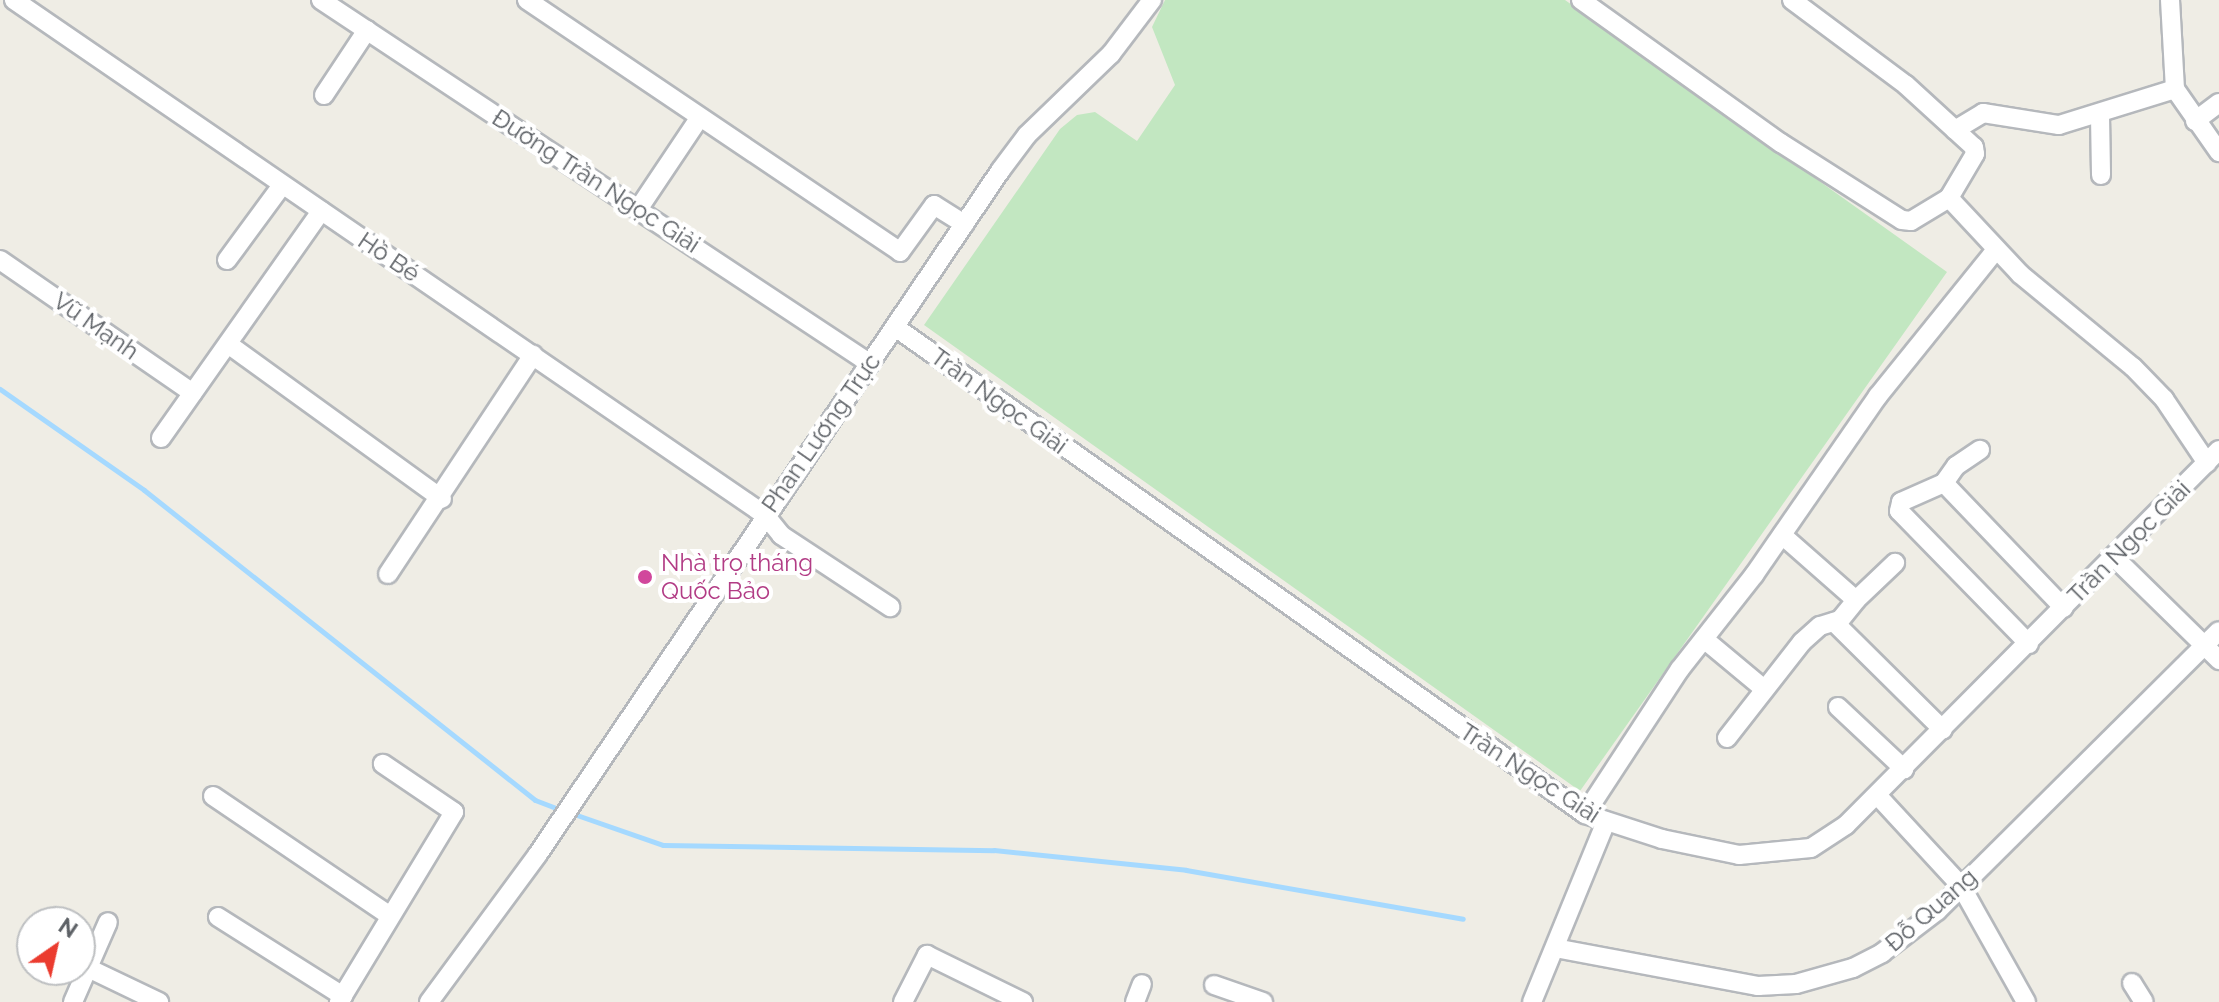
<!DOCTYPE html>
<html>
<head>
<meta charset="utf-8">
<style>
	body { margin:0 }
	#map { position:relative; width:2219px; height:1002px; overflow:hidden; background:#efede5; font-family:Raleway,sans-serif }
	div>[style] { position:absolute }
	.green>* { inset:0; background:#c2e7c1 }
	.stream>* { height:5px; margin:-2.5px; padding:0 2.5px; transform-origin:2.5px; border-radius:2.5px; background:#a5d9ff }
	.roads { filter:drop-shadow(2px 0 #b5b8bc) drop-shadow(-2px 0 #b5b8bc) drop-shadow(0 2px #b5b8bc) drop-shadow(0 -2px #b5b8bc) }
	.minor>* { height:18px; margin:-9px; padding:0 9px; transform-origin:9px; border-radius:9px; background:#fff }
	.dots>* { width:22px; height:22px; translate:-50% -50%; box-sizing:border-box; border:4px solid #fff; border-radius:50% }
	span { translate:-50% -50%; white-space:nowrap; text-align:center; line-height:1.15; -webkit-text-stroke:8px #fff; paint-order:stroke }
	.street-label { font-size:24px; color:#5d6166 }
	.hotel-label { font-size:24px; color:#b23c85 }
	.left { translate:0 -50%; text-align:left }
	.north { position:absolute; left:16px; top:906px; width:80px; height:80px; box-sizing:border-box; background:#fff; border:2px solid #bec0c2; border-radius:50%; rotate:34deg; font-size:22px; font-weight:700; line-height:32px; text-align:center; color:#5d6166 }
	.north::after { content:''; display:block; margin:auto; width:28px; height:36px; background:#eb3c2f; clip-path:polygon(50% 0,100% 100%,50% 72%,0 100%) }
</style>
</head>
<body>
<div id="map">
	<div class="green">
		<i style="clip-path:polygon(1165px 0,1565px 0,1947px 272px,1580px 791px,924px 325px,1060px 129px,1077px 115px,1095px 112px,1137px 141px,1175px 85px,1152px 27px)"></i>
	</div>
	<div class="stream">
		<i style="left:0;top:389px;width:176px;rotate:35deg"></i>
		<i style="left:144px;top:490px;width:499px;rotate:38.4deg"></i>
		<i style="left:535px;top:800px;width:28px;rotate:21deg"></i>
		<i style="left:571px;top:813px;width:97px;rotate:19.2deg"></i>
		<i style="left:663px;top:845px;width:331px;rotate:0.9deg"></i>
		<i style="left:994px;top:850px;width:193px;rotate:5.9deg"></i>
		<i style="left:1186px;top:870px;width:281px;rotate:10deg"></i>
	</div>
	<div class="roads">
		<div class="minor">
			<i style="left:14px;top:0;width:911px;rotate:34.44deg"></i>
			<i style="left:765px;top:515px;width:26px;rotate:51deg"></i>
			<i style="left:781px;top:535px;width:131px;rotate:33.4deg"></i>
			<i style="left:321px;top:0;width:657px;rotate:33.52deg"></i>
			<i style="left:527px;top:0;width:450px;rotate:34deg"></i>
			<i style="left:900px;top:252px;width:58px;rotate:-54.1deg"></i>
			<i style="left:934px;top:205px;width:36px;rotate:32deg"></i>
			<i style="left:1581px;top:0;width:246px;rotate:35.6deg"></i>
			<i style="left:1781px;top:143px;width:143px;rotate:32.5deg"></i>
			<i style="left:1902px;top:220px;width:9px;rotate:6deg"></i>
			<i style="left:1911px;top:221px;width:44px;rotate:-31.2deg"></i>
			<i style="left:1792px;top:0;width:142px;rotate:36.7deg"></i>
			<i style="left:1906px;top:85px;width:92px;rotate:42.4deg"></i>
			<i style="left:1974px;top:147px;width:7px;rotate:82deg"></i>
			<i style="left:1975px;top:154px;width:51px;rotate:120.6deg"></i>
			<i style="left:2170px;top:0;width:89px;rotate:86.8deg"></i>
			<i style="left:2175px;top:89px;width:77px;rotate:55.1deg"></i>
			<i style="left:324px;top:95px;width:78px;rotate:-56.5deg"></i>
			<i style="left:2100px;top:116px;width:59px;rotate:89deg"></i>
			<i style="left:2195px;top:121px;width:30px;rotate:-37deg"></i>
			<i style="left:1955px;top:130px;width:33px;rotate:-31deg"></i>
			<i style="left:1983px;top:113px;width:77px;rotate:9deg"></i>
			<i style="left:2059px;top:125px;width:121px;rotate:-17.2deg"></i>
			<i style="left:1949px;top:198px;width:104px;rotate:46.9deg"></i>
			<i style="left:2020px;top:274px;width:146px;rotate:39.5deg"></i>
			<i style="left:2133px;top:367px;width:45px;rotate:45.9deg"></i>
			<i style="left:2164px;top:399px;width:77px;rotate:56.1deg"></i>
			<i style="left:639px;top:208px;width:106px;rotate:-56.2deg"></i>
			<i style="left:0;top:260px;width:234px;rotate:34.6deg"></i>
			<i style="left:227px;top:260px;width:93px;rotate:-53.7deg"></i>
			<i style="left:895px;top:327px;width:845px;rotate:35.21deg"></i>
			<i style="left:1585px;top:814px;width:81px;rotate:18deg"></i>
			<i style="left:1662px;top:839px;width:79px;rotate:11.7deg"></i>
			<i style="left:1739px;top:855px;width:72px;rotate:-5.6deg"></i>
			<i style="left:1811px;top:848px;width:42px;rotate:-33.3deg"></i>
			<i style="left:1846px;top:825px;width:529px;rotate:-45.15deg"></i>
			<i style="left:228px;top:344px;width:264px;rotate:35.9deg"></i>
			<i style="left:161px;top:438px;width:278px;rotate:-54.8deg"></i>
			<i style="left:1944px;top:483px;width:21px;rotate:-55deg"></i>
			<i style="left:1956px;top:466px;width:29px;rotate:-34deg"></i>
			<i style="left:1782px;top:535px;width:98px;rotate:41.3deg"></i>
			<i style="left:1856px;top:600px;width:54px;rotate:-43.5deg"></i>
			<i style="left:2115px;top:558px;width:146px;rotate:44.4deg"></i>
			<i style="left:388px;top:574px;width:263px;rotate:-56.5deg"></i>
			<i style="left:1834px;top:622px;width:153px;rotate:44.7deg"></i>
			<i style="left:1704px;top:639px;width:78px;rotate:39.8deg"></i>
			<i style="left:2029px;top:644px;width:186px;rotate:-134.3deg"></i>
			<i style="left:1899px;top:511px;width:9px;rotate:-77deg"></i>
			<i style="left:1901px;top:502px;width:47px;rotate:-23.8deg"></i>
			<i style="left:1944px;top:483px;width:173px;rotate:46.2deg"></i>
			<i style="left:1838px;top:707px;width:91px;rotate:43.2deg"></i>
			<i style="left:1727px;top:738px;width:122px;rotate:-52deg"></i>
			<i style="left:1802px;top:642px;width:24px;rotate:-42deg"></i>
			<i style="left:1820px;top:626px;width:21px;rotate:-17deg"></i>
			<i style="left:1840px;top:620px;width:26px;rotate:-51deg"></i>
			<i style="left:213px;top:796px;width:214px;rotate:34.1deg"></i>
			<i style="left:1878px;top:796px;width:122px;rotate:47.3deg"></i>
			<i style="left:1961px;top:886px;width:133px;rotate:60.7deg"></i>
			<i style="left:1585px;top:814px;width:173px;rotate:-56.8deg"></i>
			<i style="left:1680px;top:669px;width:120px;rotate:-51.8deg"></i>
			<i style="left:1754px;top:575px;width:218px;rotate:-55.3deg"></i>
			<i style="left:1878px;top:396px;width:188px;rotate:-51.1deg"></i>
			<i style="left:218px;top:917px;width:148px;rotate:32.3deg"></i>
			<i style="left:1555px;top:948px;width:207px;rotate:10.6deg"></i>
			<i style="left:1758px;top:986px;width:38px;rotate:-3deg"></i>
			<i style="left:1796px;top:984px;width:59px;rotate:-15.7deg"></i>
			<i style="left:1853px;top:968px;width:33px;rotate:-27deg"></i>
			<i style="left:1882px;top:953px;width:69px;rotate:-37.4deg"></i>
			<i style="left:1937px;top:911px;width:397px;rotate:-44.8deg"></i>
			<i style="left:88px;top:968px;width:79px;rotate:25.6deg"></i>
			<i style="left:2132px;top:983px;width:22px;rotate:58deg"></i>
			<i style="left:1214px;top:985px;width:52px;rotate:19.1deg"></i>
			<i style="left:73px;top:1002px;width:87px;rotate:-66.4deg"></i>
			<i style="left:339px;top:1002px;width:222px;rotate:-58.8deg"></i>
			<i style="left:454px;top:812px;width:86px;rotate:-145.9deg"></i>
			<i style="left:429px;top:1002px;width:184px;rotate:-53.6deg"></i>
			<i style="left:538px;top:854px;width:825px;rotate:-55.92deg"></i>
			<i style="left:1000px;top:171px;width:45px;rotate:-53.1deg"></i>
			<i style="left:1027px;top:135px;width:117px;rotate:-44deg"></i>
			<i style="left:1111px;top:54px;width:68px;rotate:-52.8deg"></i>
			<i style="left:903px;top:1002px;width:53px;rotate:-62.9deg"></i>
			<i style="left:927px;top:955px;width:107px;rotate:26.1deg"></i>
			<i style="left:1135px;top:1002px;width:19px;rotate:-69deg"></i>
			<i style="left:1532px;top:1002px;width:195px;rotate:-67.7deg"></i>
		</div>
	</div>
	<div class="dots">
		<i style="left:645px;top:577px;background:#d1479c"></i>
	</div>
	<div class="street-label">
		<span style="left:596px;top:181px;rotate:33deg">Đường Trần Ngọc Giải</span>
		<span style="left:389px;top:257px;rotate:34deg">Hồ Bé</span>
		<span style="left:96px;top:326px;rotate:35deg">Vũ Mạnh</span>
		<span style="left:999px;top:401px;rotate:36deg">Trần Ngọc Giải</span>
		<span style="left:821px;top:433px;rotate:-55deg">Phan Lương Trực</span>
		<span style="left:2129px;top:542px;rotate:-45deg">Trần Ngọc Giải</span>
		<span style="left:1530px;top:773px;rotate:33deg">Trần Ngọc Giải</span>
		<span style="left:1931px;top:910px;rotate:-41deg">Đỗ Quang</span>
	</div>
	<div class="hotel-label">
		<span class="left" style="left:661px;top:577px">Nhà trọ tháng<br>Quốc Bảo</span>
	</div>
	<div class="north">N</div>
</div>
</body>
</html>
